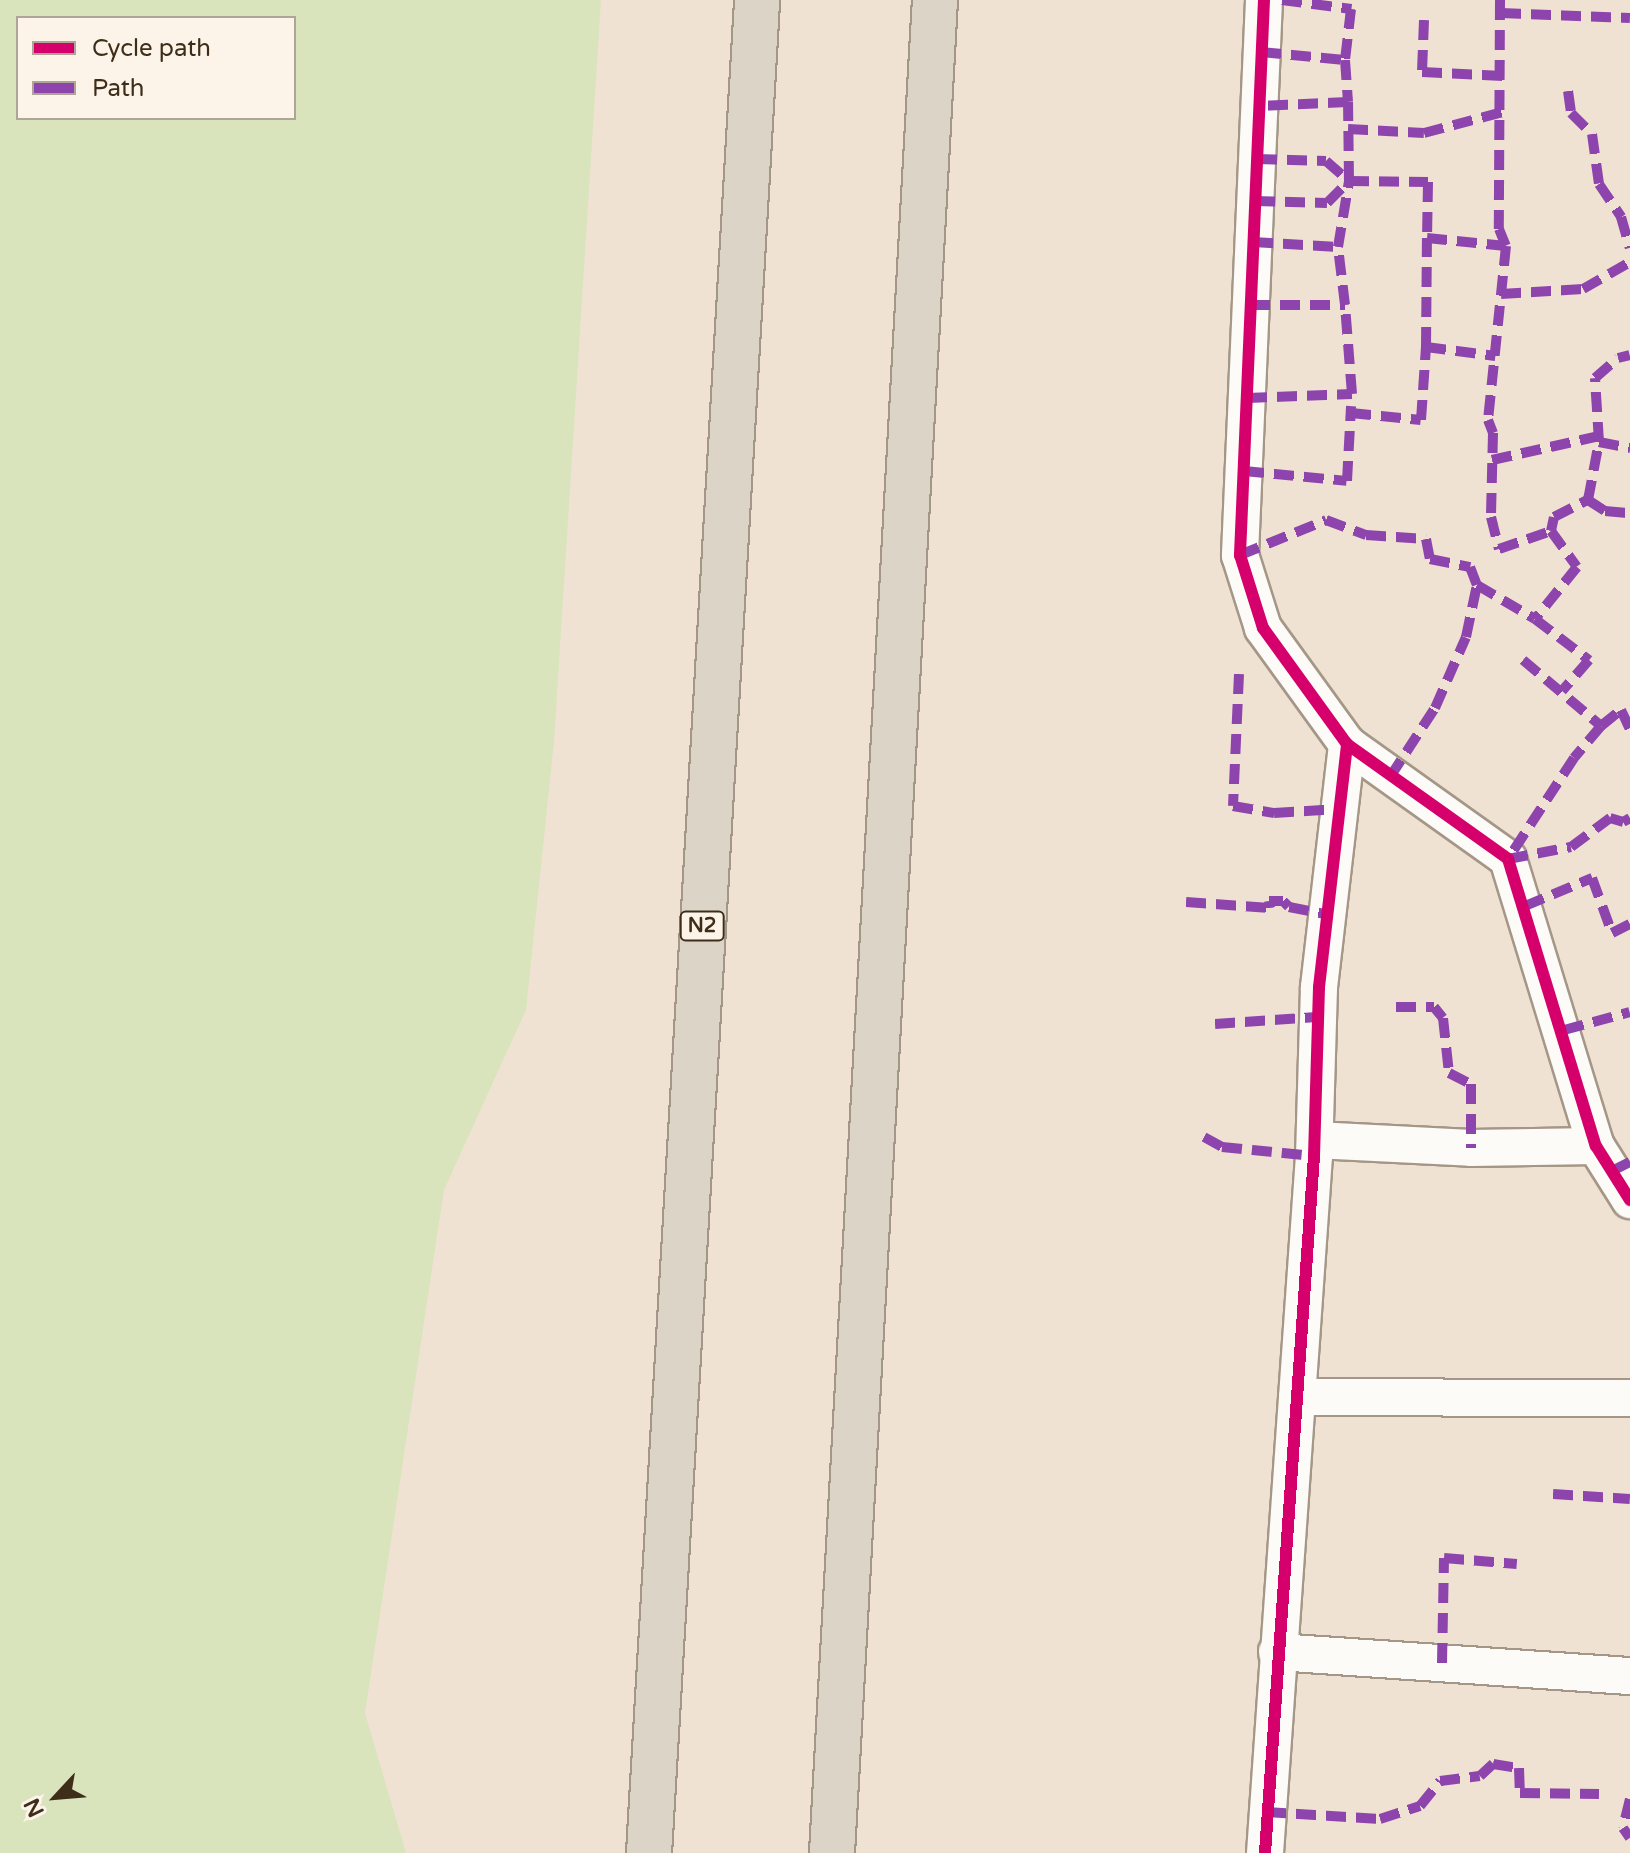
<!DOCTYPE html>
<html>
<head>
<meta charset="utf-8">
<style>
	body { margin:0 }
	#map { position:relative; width:1630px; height:1853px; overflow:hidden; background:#f0e2d2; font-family:"Varela Round",sans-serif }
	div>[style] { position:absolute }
	.green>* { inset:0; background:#d9e4bd }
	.roads { filter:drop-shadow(2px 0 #a59787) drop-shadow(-2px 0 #a59787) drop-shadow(0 2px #a59787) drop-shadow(0 -2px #a59787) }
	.street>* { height:36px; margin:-18px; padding:0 18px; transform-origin:18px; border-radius:18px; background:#fdfbf8 }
	.highway>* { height:44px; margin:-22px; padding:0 22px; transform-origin:22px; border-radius:22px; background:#ddd4c8 }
	.quiet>* { height:10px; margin-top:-5px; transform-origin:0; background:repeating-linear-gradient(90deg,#8e44ad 0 20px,transparent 0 30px) }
	.cycleway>* { height:12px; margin:-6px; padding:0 6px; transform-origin:6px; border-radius:6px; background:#d6006c }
	span { translate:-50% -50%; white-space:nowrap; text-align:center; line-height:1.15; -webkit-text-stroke:8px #fcf3e9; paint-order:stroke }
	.shield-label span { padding:2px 6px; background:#fcf3e9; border:2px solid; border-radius:6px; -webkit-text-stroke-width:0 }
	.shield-label { font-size:20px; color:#3e2e19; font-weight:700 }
	.legend { position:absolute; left:16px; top:16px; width:280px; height:104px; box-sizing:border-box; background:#fcf3e9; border:2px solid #b0a496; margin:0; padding:10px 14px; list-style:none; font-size:24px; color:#3e2e19 }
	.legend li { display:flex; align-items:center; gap:16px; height:40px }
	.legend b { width:40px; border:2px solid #b0a496 }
	.north { position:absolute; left:16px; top:1757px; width:80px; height:80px; -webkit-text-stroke:6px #fcf3e9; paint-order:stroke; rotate:244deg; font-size:22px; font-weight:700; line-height:32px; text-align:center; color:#3e2e19 }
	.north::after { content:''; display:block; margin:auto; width:28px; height:36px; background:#3e2e19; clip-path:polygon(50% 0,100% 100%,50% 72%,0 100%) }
</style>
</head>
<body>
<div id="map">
	<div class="green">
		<i style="clip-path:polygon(evenodd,0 0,601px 0,554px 742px,526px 1010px,444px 1190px,365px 1713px,406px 1853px,0 1853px,0 0,18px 18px,294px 18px,294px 118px,18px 118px,18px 18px)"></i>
	</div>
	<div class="roads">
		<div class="street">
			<i style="left:1264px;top:0;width:556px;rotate:92.48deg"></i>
			<i style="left:1240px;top:555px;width:77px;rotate:72.5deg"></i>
			<i style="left:1263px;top:628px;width:143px;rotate:54.1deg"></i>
			<i style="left:1347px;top:744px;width:198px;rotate:35.5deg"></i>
			<i style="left:1508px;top:859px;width:300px;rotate:73deg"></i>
			<i style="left:1596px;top:1146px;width:64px;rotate:57.8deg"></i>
			<i style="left:1315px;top:1140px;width:156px;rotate:2.9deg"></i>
			<i style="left:1471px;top:1148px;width:125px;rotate:-0.9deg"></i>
			<i style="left:1297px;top:1397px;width:333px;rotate:0.2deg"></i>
			<i style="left:1277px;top:1652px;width:354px;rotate:3.9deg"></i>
			<i style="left:1265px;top:1853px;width:699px;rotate:-85.98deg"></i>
			<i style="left:1314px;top:1156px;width:169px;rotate:-88.3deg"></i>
			<i style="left:1319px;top:987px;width:245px;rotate:-83.4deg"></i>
		</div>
		<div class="highway">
			<i style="left:649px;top:1853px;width:1856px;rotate:-86.66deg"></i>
			<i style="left:832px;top:1853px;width:1856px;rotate:-86.82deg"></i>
		</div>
	</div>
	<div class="quiet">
		<i style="left:1282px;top:0;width:70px;rotate:7.4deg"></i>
		<i style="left:1351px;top:9px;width:51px;rotate:96.7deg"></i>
		<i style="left:1500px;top:0;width:229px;rotate:90.3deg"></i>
		<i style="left:1499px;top:229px;width:18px;rotate:68deg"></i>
		<i style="left:1501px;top:13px;width:129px;rotate:2.2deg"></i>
		<i style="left:1424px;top:20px;width:52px;rotate:92.2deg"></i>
		<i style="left:1422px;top:72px;width:81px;rotate:2.8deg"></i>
		<i style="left:1261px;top:52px;width:84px;rotate:5.4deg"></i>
		<i style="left:1345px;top:60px;width:42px;rotate:85.9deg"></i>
		<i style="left:1568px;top:91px;width:22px;rotate:82deg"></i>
		<i style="left:1571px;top:113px;width:30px;rotate:45deg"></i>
		<i style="left:1592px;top:134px;width:50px;rotate:82deg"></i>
		<i style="left:1599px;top:184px;width:40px;rotate:56deg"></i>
		<i style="left:1621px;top:217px;width:32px;rotate:74deg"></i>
		<i style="left:1348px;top:129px;width:76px;rotate:3deg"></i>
		<i style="left:1424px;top:133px;width:82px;rotate:-14.9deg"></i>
		<i style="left:1257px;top:159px;width:69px;rotate:1.7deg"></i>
		<i style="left:1326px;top:161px;width:30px;rotate:41deg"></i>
		<i style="left:1349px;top:181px;width:79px;rotate:0.7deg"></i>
		<i style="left:1428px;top:182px;width:56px;rotate:91deg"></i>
		<i style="left:1427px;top:238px;width:79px;rotate:5.8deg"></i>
		<i style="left:1506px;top:246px;width:175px;rotate:95.9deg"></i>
		<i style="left:1488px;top:420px;width:14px;rotate:69deg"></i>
		<i style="left:1493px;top:433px;width:84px;rotate:91.4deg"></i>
		<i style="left:1491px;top:517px;width:33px;rotate:76deg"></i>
		<i style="left:1499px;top:549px;width:55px;rotate:-19.1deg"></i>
		<i style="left:1551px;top:531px;width:44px;rotate:54.2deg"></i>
		<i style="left:1577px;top:567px;width:67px;rotate:128.9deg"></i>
		<i style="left:1255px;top:201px;width:72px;rotate:1.6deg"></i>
		<i style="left:1327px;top:203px;width:31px;rotate:-45deg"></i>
		<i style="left:1253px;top:242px;width:85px;rotate:3.4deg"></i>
		<i style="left:1338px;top:247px;width:67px;rotate:-80.5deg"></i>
		<i style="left:1349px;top:181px;width:79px;rotate:-90.7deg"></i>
		<i style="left:1348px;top:102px;width:89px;rotate:177.4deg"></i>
		<i style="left:1501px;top:294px;width:82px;rotate:-3.5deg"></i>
		<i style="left:1583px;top:289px;width:54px;rotate:-29.9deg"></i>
		<i style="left:1250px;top:305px;width:95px"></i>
		<i style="left:1345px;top:305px;width:58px;rotate:-96.9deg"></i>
		<i style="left:1426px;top:347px;width:109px;rotate:-89.5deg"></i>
		<i style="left:1247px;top:398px;width:105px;rotate:-2.2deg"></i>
		<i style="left:1352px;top:394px;width:89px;rotate:-94.5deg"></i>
		<i style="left:1351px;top:413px;width:70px;rotate:5.7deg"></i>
		<i style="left:1421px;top:420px;width:73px;rotate:-86.1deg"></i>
		<i style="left:1426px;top:347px;width:70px;rotate:7.4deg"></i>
		<i style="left:1599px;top:442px;width:32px;rotate:11deg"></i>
		<i style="left:1492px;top:460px;width:110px;rotate:-12.6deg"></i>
		<i style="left:1244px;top:471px;width:103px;rotate:5.5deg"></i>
		<i style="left:1347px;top:481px;width:75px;rotate:-86.9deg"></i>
		<i style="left:1588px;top:500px;width:59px;rotate:-79.3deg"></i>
		<i style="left:1599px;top:442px;width:64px;rotate:-93.6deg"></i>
		<i style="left:1595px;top:378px;width:30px;rotate:-41deg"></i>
		<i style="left:1618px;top:358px;width:12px;rotate:-14deg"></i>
		<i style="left:1551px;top:531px;width:14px;rotate:-78deg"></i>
		<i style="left:1554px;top:517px;width:38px;rotate:-27deg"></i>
		<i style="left:1588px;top:500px;width:20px;rotate:33deg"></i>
		<i style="left:1605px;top:511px;width:25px;rotate:5deg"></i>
		<i style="left:1240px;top:555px;width:93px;rotate:-22.1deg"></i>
		<i style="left:1326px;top:520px;width:43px;rotate:20.6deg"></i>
		<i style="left:1366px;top:535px;width:60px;rotate:3.8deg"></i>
		<i style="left:1426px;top:539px;width:20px;rotate:79deg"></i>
		<i style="left:1430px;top:559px;width:41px;rotate:11.3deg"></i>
		<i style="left:1470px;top:567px;width:19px;rotate:69deg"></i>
		<i style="left:1477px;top:585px;width:67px;rotate:30.4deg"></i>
		<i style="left:1535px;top:619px;width:68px;rotate:37.2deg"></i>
		<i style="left:1589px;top:660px;width:41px;rotate:131.1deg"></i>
		<i style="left:1523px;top:660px;width:102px;rotate:40.2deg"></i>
		<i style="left:1601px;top:726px;width:42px;rotate:130.2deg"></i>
		<i style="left:1574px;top:758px;width:121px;rotate:123.2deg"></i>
		<i style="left:1508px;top:859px;width:64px;rotate:-10.8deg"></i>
		<i style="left:1571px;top:847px;width:49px;rotate:-36.6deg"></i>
		<i style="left:1610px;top:818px;width:14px;rotate:17deg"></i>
		<i style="left:1623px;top:822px;width:8px;rotate:-30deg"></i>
		<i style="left:1239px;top:674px;width:132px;rotate:92.6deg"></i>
		<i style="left:1233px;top:806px;width:42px;rotate:9.7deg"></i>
		<i style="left:1274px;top:813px;width:65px;rotate:-3.5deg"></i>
		<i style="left:1601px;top:726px;width:26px;rotate:-39deg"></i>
		<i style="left:1621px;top:710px;width:21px;rotate:65deg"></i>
		<i style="left:1390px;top:777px;width:82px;rotate:-56.9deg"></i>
		<i style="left:1435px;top:708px;width:77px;rotate:-66.4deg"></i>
		<i style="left:1466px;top:637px;width:53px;rotate:-78.1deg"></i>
		<i style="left:1186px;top:902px;width:84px;rotate:4.1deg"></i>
		<i style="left:1270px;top:908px;width:7px;rotate:-98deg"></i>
		<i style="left:1269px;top:901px;width:14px"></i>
		<i style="left:1283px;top:901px;width:8px;rotate:45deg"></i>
		<i style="left:1289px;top:907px;width:37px;rotate:11deg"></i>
		<i style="left:1525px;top:906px;width:73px;rotate:-22.7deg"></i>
		<i style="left:1592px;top:878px;width:59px;rotate:70deg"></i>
		<i style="left:1612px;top:933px;width:20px;rotate:-27deg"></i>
		<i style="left:1396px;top:1007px;width:38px"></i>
		<i style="left:1434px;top:1007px;width:14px;rotate:51deg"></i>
		<i style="left:1443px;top:1018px;width:55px;rotate:83.8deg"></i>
		<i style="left:1449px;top:1073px;width:25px;rotate:27deg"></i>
		<i style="left:1471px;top:1084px;width:64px;rotate:90deg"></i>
		<i style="left:1215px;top:1024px;width:102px;rotate:-3.9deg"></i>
		<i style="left:1564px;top:1030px;width:68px;rotate:-15.3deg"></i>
		<i style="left:1204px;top:1137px;width:21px;rotate:29deg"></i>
		<i style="left:1222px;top:1147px;width:92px;rotate:5.6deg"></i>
		<i style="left:1612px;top:1171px;width:20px;rotate:-27deg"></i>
		<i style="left:1553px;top:1494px;width:77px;rotate:3.7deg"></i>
		<i style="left:1442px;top:1663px;width:105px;rotate:-88.9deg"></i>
		<i style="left:1444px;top:1558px;width:73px;rotate:4.7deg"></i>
		<i style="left:1630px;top:1799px;width:30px;rotate:104deg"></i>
		<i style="left:1623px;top:1828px;width:12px;rotate:55deg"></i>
		<i style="left:1266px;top:1812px;width:114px;rotate:3.5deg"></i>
		<i style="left:1380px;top:1819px;width:42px;rotate:-18deg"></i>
		<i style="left:1420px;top:1806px;width:32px;rotate:-51deg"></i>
		<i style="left:1440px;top:1781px;width:40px;rotate:-7.1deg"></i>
		<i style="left:1480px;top:1776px;width:18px;rotate:-43deg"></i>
		<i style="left:1493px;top:1764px;width:26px;rotate:9deg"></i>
		<i style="left:1519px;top:1768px;width:25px;rotate:88deg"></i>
		<i style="left:1520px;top:1793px;width:79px;rotate:0.7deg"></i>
	</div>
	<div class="cycleway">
		<i style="left:1264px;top:0;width:556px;rotate:92.48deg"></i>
		<i style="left:1240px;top:555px;width:77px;rotate:72.5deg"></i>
		<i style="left:1263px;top:628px;width:143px;rotate:54.1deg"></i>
		<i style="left:1347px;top:744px;width:198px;rotate:35.5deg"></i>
		<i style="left:1508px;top:859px;width:300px;rotate:73deg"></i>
		<i style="left:1596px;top:1146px;width:64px;rotate:57.8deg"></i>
		<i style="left:1265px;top:1853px;width:699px;rotate:-85.98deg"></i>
		<i style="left:1314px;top:1156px;width:169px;rotate:-88.3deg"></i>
		<i style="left:1319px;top:987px;width:245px;rotate:-83.4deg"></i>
	</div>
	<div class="shield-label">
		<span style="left:702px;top:926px">N2</span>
	</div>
	<ul class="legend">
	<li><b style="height:10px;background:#d6006c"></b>Cycle path</li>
	<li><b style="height:10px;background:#8e44ad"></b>Path</li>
	</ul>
	<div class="north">N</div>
</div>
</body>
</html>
